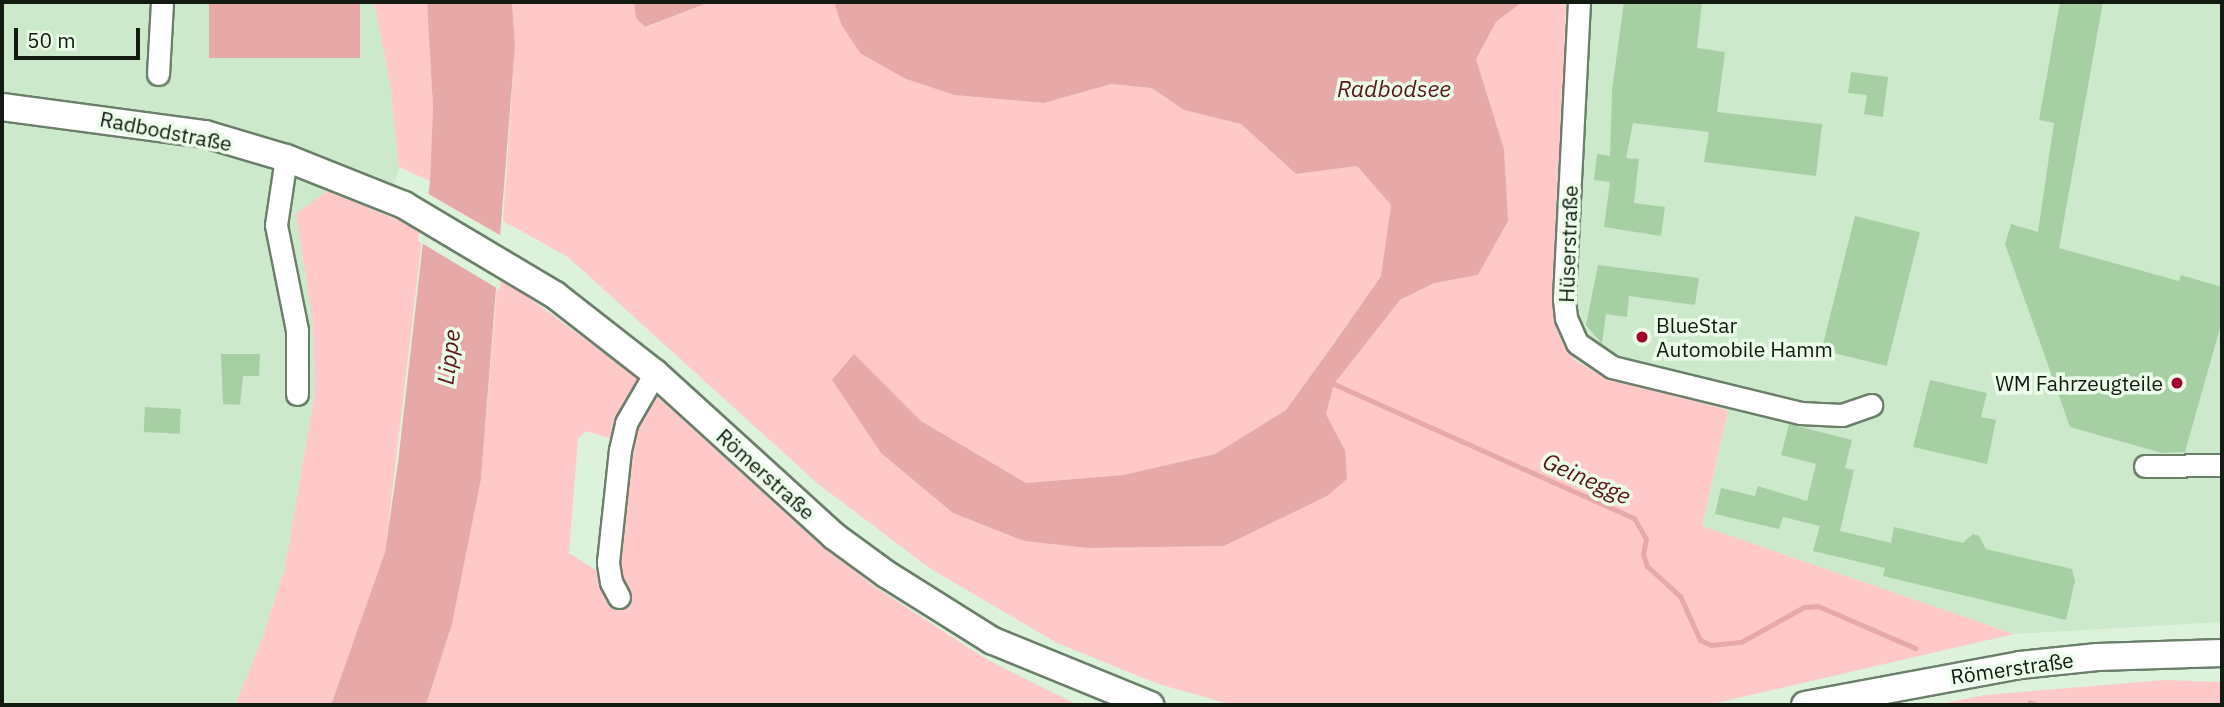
<!DOCTYPE html>
<html>
<head>
<meta charset="utf-8">
<style>
	body { margin:0 }
	#map { position:relative; width:2224px; height:707px; overflow:hidden; background:#dcf2db; font-family:"IBM Plex Sans",sans-serif }
	div>[style] { position:absolute }
	.built>* { inset:0; background:#cde9cc }
	.green>* { inset:0; background:#fec9c8 }
	.water>* { inset:0; background:#e7a8a8; transform-origin:0 0 }
	.pier>* { inset:0; background:#dcf2db }
	.stream>* { height:5px; margin:-2.5px; padding:0 2.5px; transform-origin:2.5px; border-radius:2.5px; background:#e7a8a8 }
	.building>* { inset:0; background:#a6d0a4; transform-origin:0 0 }
	.roads { filter:drop-shadow(2px 0 #6b7f6a) drop-shadow(-2px 0 #6b7f6a) drop-shadow(0 2px #6b7f6a) drop-shadow(0 -2px #6b7f6a) }
	.minor>* { height:21px; margin:-10.5px; padding:0 10.5px; transform-origin:10.5px; border-radius:10.5px; background:#fff }
	.major>* { height:26px; margin:-13px; padding:0 13px; transform-origin:13px; border-radius:13px; background:#fff }
	.dots>* { width:19px; height:19px; translate:-50% -50%; box-sizing:border-box; border:4px solid #ecfeeb; border-radius:50% }
	span { translate:-50% -50%; white-space:nowrap; text-align:center; line-height:1.15; -webkit-text-stroke:7px #ecfeeb; paint-order:stroke }
	.street-label { font-size:21px; color:#121a11 }
	.poi-label { font-size:21px; color:#121a11 }
	.left { translate:0 -50%; text-align:left }
	.right { translate:-100% -50%; text-align:right }
	.water-label { font-size:23px; color:#5c141b; font-style:italic }
	.frame { position:absolute; inset:0; border:4px solid #121a11; pointer-events:none }
	.scale { position:absolute; left:14px; top:28px; width:126px; height:32px; box-sizing:border-box; border:4px solid #121a11; border-top:0; padding-left:9px; font-size:21px; line-height:24px; white-space:nowrap; color:#121a11; -webkit-text-stroke:5px #ecfeeb; paint-order:stroke }
</style>
</head>
<body>
<div id="map">
	<div class="built">
		<i style="clip-path:polygon(2px 2px,374px 2px,390px 84px,399px 167px,387px 212px,296px 214px,313px 324px,315px 391px,285px 568px,262px 639px,235px 705px,2px 705px)"></i>
		<i style="clip-path:polygon(1570px 2px,2222px 2px,2222px 622px,2014px 634px,1702px 526px,1728px 411px,1599px 372px,1569px 344px)"></i>
	</div>
	<div class="green">
		<i style="clip-path:polygon(374px 2px,427px 2px,433px 107px,430px 181px,399px 167px,390px 84px)"></i>
		<i style="clip-path:polygon(512px 2px,634px 2px,636px 18px,646px 27px,710px 2px,834px 2px,841px 24px,906px 79px,954px 95px,1043px 103px,1111px 84px,1152px 88px,1184px 110px,1241px 124px,1296px 174px,1357px 166px,1391px 205px,1381px 276px,1286px 410px,1215px 454px,1123px 475px,1026px 483px,921px 421px,854px 355px,832px 380px,881px 453px,953px 513px,1024px 541px,1088px 548px,1224px 546px,1327px 496px,1345px 450px,1326px 414px,1334px 384px,1400px 300px,1434px 283px,1478px 275px,1508px 221px,1504px 149px,1476px 59px,1496px 22px,1522px 2px,1566px 2px,1554px 319px,1575px 360px,1597px 373px,1728px 410px,1702px 526px,2014px 634px,1708px 705px,1233px 705px,1158px 684px,1057px 643px,931px 569px,817px 483px,568px 257px,503px 221px,515px 46px)"></i>
		<i style="clip-path:polygon(327px 191px,423px 230px,385px 552px,331px 705px,235px 705px,262px 639px,285px 568px,315px 391px,313px 324px,296px 214px)"></i>
		<i style="clip-path:polygon(evenodd,498px 275px,630px 372px,817px 542px,874px 586px,986px 659px,1078px 705px,426px 705px,452px 624px,481px 479px,498px 275px,586px 431px,612px 439px,597px 571px,569px 553px,578px 438px,586px 431px)"></i>
		<i style="clip-path:polygon(2166px 680px,2222px 682px,2222px 705px,1935px 705px,1985px 695px)"></i>
	</div>
	<div class="water">
		<i style="left:209px;top:2px;width:151px;height:56px"></i>
		<i style="clip-path:polygon(427px 2px,512px 2px,515px 46px,481px 479px,452px 624px,426px 705px,331px 705px,385px 552px,398px 463px,430px 181px,433px 107px)"></i>
		<i style="clip-path:polygon(634px 2px,710px 2px,645px 27px,636px 18px)"></i>
		<i style="clip-path:polygon(834px 2px,1522px 2px,1496px 22px,1476px 59px,1504px 149px,1508px 221px,1478px 275px,1434px 283px,1400px 300px,1334px 384px,1326px 414px,1345px 450px,1347px 479px,1327px 496px,1224px 546px,1088px 548px,1024px 541px,953px 513px,881px 453px,832px 380px,854px 354px,921px 421px,1026px 483px,1123px 475px,1215px 454px,1286px 410px,1337px 339px,1381px 276px,1391px 205px,1357px 166px,1296px 174px,1241px 124px,1184px 110px,1152px 88px,1111px 84px,1044px 103px,954px 95px,906px 79px,860px 53px,841px 24px)"></i>
	</div>
	<div class="pier">
		<i style="clip-path:polygon(425px 192px,505px 238px,500px 290px,418px 241px)"></i>
	</div>
	<div class="stream">
		<i style="left:1334px;top:384px;width:329px;rotate:24.1deg"></i>
		<i style="left:1634px;top:518px;width:24px;rotate:60deg"></i>
		<i style="left:1646px;top:539px;width:15px;rotate:101deg"></i>
		<i style="left:1643px;top:554px;width:13px;rotate:72deg"></i>
		<i style="left:1647px;top:566px;width:45px;rotate:42.3deg"></i>
		<i style="left:1680px;top:596px;width:48px;rotate:65.6deg"></i>
		<i style="left:1700px;top:640px;width:12px;rotate:24deg"></i>
		<i style="left:1711px;top:645px;width:30px;rotate:-6deg"></i>
		<i style="left:1741px;top:642px;width:72px;rotate:-29.1deg"></i>
		<i style="left:1804px;top:607px;width:14px;rotate:-4deg"></i>
		<i style="left:1818px;top:606px;width:106px;rotate:23.4deg"></i>
		<i style="left:2030px;top:702px;width:8px;rotate:23deg"></i>
	</div>
	<div class="building">
		<i style="clip-path:polygon(1624px 2px,1702px 2px,1697px 48px,1725px 52px,1717px 112px,1822px 124px,1816px 176px,1704px 162px,1709px 132px,1633px 123px,1626px 158px,1639px 159px,1634px 203px,1665px 207px,1661px 236px,1604px 227px,1610px 182px,1594px 180px,1597px 154px,1610px 156px,1612px 90px)"></i>
		<i style="clip-path:polygon(2060px 2px,2103px 2px,2059px 248px,2179px 281px,2181px 275px,2222px 287px,2222px 321px,2185px 452px,2162px 453px,2070px 427px,2005px 244px,2011px 224px,2038px 232px,2054px 123px,2039px 120px)"></i>
		<i style="clip-path:polygon(1851px 72px,1888px 77px,1883px 117px,1864px 114px,1867px 95px,1848px 93px)"></i>
		<i style="left:1855px;top:216px;width:67px;height:138px;rotate:14deg"></i>
		<i style="clip-path:polygon(1598px 265px,1699px 278px,1695px 305px,1629px 296px,1627px 317px,1606px 314px,1602px 344px,1586px 325px)"></i>
		<i style="clip-path:polygon(221px 354px,260px 354px,259px 376px,243px 376px,240px 405px,223px 404px)"></i>
		<i style="clip-path:polygon(1930px 380px,1987px 393px,1981px 417px,1996px 420px,1987px 464px,1913px 447px)"></i>
		<i style="left:145px;top:407px;width:36px;height:25px;rotate:3deg"></i>
		<i style="clip-path:polygon(1789px 424px,1852px 440px,1845px 468px,1854px 470px,1840px 531px,1891px 543px,1894px 527px,1963px 543px,1973px 534px,1979px 536px,1986px 549px,2072px 569px,2075px 581px,2066px 620px,1883px 576px,1885px 568px,1813px 551px,1820px 526px,1783px 517px,1779px 529px,1715px 514px,1721px 488px,1755px 496px,1758px 486px,1807px 501px,1816px 464px,1781px 455px)"></i>
	</div>
	<div class="roads">
		<div class="minor">
			<i style="left:1579px;top:2px;width:297px;rotate:92.9deg"></i>
			<i style="left:1564px;top:299px;width:19px;rotate:84deg"></i>
			<i style="left:1566px;top:318px;width:27px;rotate:66deg"></i>
			<i style="left:1577px;top:343px;width:42px;rotate:34.4deg"></i>
			<i style="left:1612px;top:367px;width:194px;rotate:13.7deg"></i>
			<i style="left:1800px;top:413px;width:42px;rotate:2.7deg"></i>
			<i style="left:1842px;top:415px;width:31px;rotate:-19deg"></i>
			<i style="left:158px;top:74px;width:72px;rotate:-86.8deg"></i>
			<i style="left:286px;top:158px;width:68px;rotate:98.5deg"></i>
			<i style="left:276px;top:225px;width:107px;rotate:78.7deg"></i>
			<i style="left:297px;top:330px;width:64px;rotate:90deg"></i>
			<i style="left:2145px;top:466px;width:77px;rotate:-0.7deg"></i>
			<i style="left:619px;top:597px;width:17px;rotate:-118deg"></i>
			<i style="left:611px;top:582px;width:20px;rotate:-99deg"></i>
			<i style="left:608px;top:562px;width:113px;rotate:-83.9deg"></i>
			<i style="left:620px;top:450px;width:28px;rotate:-77deg"></i>
			<i style="left:626px;top:423px;width:58px;rotate:-59.9deg"></i>
		</div>
		<div class="major">
			<i style="left:2px;top:107px;width:205px;rotate:7.6deg"></i>
			<i style="left:205px;top:134px;width:84px;rotate:16.5deg"></i>
			<i style="left:286px;top:158px;width:127px;rotate:21.7deg"></i>
			<i style="left:404px;top:205px;width:176px;rotate:30.8deg"></i>
			<i style="left:555px;top:295px;width:127px;rotate:38deg"></i>
			<i style="left:655px;top:373px;width:242px;rotate:42.3deg"></i>
			<i style="left:834px;top:536px;width:64px;rotate:36.2deg"></i>
			<i style="left:886px;top:574px;width:126px;rotate:32.1deg"></i>
			<i style="left:993px;top:641px;width:170px;rotate:22.2deg"></i>
			<i style="left:1805px;top:705px;width:219px;rotate:-10.5deg"></i>
			<i style="left:2020px;top:665px;width:78px;rotate:-5.9deg"></i>
			<i style="left:2098px;top:657px;width:124px;rotate:-1.8deg"></i>
		</div>
	</div>
	<div class="dots">
		<i style="left:1642px;top:337px;background:#a20329"></i>
		<i style="left:2177px;top:383px;background:#a20329"></i>
	</div>
	<div class="street-label">
		<span style="left:166px;top:131px;rotate:11deg">Radbodstraße</span>
		<span style="left:1568px;top:244px;rotate:-88deg">Hüserstraße</span>
		<span style="left:766px;top:474px;rotate:42deg">Römerstraße</span>
		<span style="left:2012px;top:668px;rotate:-8deg">Römerstraße</span>
	</div>
	<div class="poi-label">
		<span class="left" style="left:1656px;top:337px">BlueStar<br>Automobile Hamm</span>
		<span class="right" style="left:2163px;top:383px">WM Fahrzeugteile</span>
	</div>
	<div class="water-label">
		<span style="left:1394px;top:88px">Radbodsee</span>
		<span style="left:448px;top:357px;rotate:-83deg">Lippe</span>
		<span style="left:1587px;top:478px;rotate:24deg">Geinegge</span>
	</div>
	<div class="frame"></div>
	<div class="scale">50 m</div>
</div>
</body>
</html>
